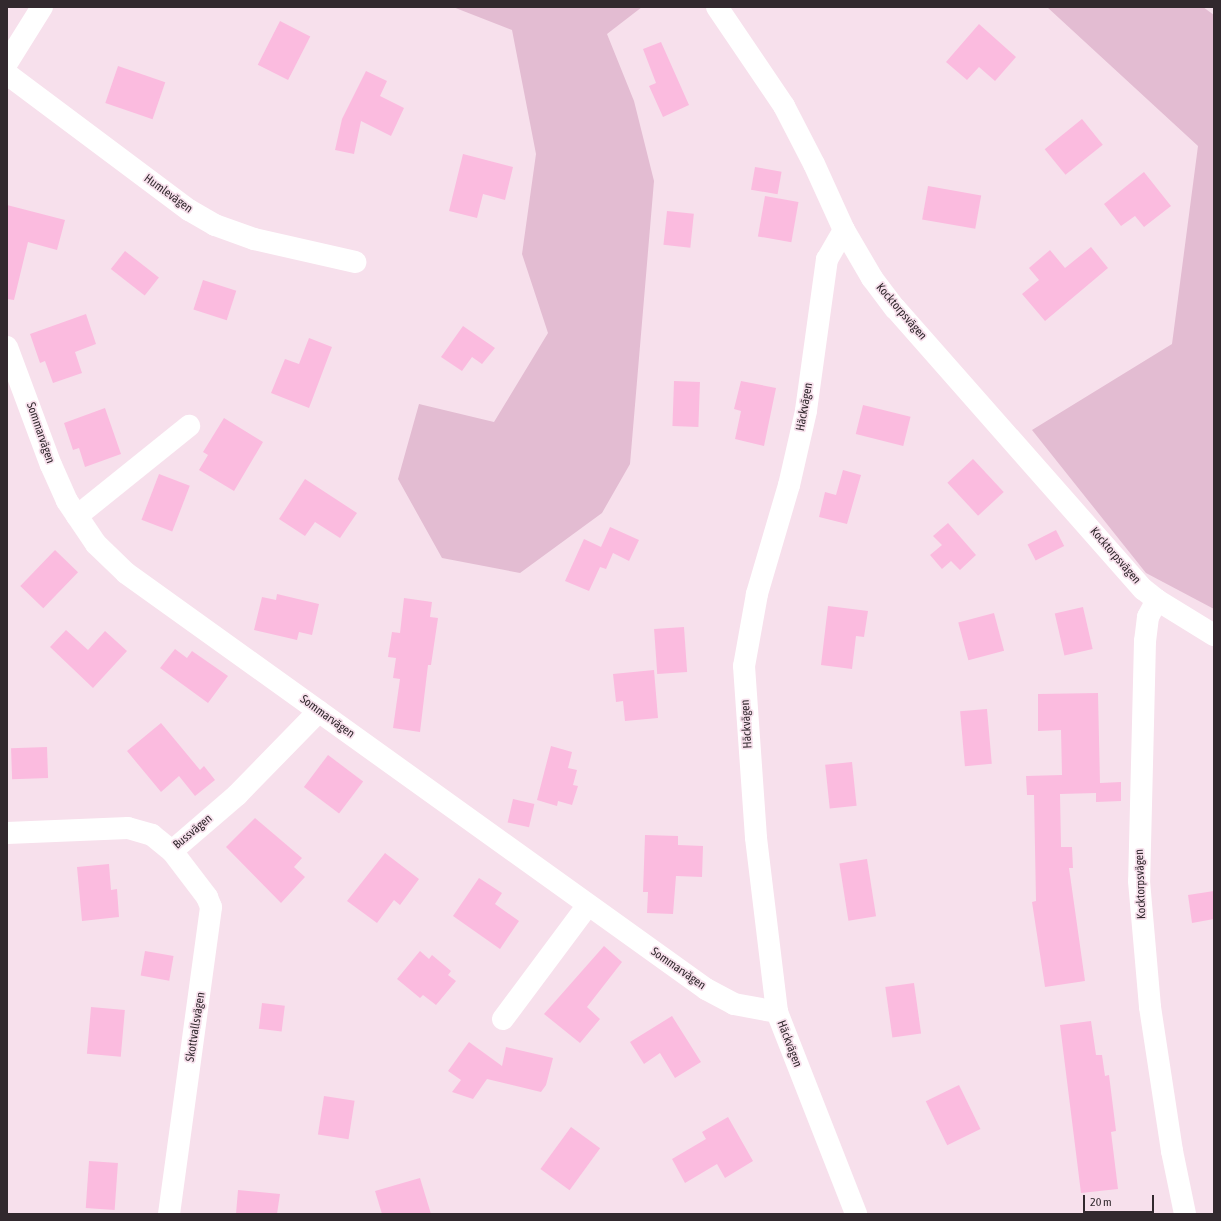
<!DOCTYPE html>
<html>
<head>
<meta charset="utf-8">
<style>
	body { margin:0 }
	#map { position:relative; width:1221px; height:1221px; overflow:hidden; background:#f7e0ec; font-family:"Asap Condensed",sans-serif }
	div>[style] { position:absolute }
	.green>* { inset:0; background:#e3bcd2 }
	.building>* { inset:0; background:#fbbbdf; transform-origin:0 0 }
	.minor>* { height:22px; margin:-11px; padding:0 11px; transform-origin:11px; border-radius:11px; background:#fff }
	span { translate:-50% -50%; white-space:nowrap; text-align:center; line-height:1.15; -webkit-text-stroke:3.5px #f7e0ec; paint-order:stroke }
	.street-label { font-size:12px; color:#32292e }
	.frame { position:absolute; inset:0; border:8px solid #32292e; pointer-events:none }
	.scale { position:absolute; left:1083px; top:1195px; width:71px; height:18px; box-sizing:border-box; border:2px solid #32292e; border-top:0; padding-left:5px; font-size:12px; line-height:14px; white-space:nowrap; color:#32292e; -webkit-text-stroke:3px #f7e0ec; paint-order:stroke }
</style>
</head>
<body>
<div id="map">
	<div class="green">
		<i style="clip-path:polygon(453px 7px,642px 7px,607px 34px,634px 101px,654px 181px,630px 464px,602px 513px,520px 573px,442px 558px,398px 479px,419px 404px,494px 422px,548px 333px,522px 254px,536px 154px,512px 30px)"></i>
		<i style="clip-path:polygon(1047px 7px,1203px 7px,1214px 15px,1214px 609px,1146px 573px,1032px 430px,1172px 344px,1198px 146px)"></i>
	</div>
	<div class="building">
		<i style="left:280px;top:21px;width:34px;height:49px;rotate:27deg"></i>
		<i style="clip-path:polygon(979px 24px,1016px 57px,995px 81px,979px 67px,967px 80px,946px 62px)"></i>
		<i style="clip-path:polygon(661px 42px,689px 105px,663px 117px,649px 86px,656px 83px,643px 49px)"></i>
		<i style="left:118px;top:66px;width:50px;height:39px;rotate:19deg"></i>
		<i style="clip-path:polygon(366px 71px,387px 81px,380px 96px,404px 108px,391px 136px,361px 121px,354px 154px,335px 150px,342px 119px)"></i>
		<i style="left:1082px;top:119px;width:33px;height:48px;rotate:51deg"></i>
		<i style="clip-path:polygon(463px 154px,513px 167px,505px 200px,483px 194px,477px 218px,449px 211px)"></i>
		<i style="left:755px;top:167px;width:27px;height:23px;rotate:10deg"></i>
		<i style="clip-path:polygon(1144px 172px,1171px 206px,1144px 227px,1135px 216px,1121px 226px,1104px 204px)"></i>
		<i style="left:928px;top:186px;width:54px;height:34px;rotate:10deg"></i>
		<i style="left:765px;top:196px;width:34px;height:41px;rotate:10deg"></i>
		<i style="clip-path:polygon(7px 205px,65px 220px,57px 250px,28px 242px,14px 300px,7px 299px)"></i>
		<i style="left:667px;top:211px;width:27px;height:34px;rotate:6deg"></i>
		<i style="clip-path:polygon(1091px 247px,1108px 268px,1045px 321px,1022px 294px,1039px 280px,1029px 268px,1050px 250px,1065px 268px)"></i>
		<i style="left:125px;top:251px;width:43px;height:23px;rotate:38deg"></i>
		<i style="left:203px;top:280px;width:35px;height:31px;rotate:18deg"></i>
		<i style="clip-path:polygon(86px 314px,96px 344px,75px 352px,82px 373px,53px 383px,45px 361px,40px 363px,30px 334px)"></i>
		<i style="clip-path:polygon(463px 326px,495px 348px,482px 364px,472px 357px,462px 371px,441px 357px)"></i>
		<i style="clip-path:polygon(309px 338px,332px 347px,309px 408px,271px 393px,285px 359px,299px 364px)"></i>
		<i style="left:674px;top:381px;width:26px;height:45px;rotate:2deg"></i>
		<i style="clip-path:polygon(741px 381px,776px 388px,764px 446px,735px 439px,741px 411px,734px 409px)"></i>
		<i style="left:863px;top:405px;width:49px;height:30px;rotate:14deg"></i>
		<i style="clip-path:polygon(105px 408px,121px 454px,85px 467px,79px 448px,73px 450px,64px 423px)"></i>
		<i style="clip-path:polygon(224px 418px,263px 442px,234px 491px,199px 470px,208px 455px,203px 452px)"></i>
		<i style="left:973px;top:459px;width:45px;height:35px;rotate:47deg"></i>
		<i style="clip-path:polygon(843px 470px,861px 475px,847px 524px,819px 517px,825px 492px,836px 495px)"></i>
		<i style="left:159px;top:474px;width:33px;height:49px;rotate:21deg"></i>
		<i style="clip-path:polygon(305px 479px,357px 513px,340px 538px,315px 522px,305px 536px,279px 519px)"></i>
		<i style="clip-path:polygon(948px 523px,976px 555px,960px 570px,951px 561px,942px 569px,930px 555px,942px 545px,933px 536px)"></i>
		<i style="clip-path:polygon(610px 527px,639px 540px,629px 561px,613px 553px,606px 569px,600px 567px,589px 591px,565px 581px,584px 539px,601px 547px)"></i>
		<i style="left:1056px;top:530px;width:18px;height:32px;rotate:63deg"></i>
		<i style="left:55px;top:550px;width:32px;height:50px;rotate:44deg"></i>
		<i style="clip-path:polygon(277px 594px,319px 604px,312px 635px,299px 632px,297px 640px,254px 630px,262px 597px,276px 600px)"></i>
		<i style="clip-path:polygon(404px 598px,432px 602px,430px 617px,438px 618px,431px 665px,428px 665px,420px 732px,393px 728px,400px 679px,393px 678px,396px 658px,388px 657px,392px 632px,400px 633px)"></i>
		<i style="clip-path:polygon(828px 606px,868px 611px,864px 637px,856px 636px,852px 669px,821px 665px)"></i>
		<i style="left:1083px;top:607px;width:43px;height:29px;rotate:77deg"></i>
		<i style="left:994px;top:613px;width:39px;height:37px;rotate:75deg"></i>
		<i style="left:684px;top:627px;width:45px;height:30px;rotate:86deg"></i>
		<i style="clip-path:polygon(66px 630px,88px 650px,105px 631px,127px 651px,93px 688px,50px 647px)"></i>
		<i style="clip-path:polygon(175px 649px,187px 658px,192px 651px,228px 676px,208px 703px,160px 668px)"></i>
		<i style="clip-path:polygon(654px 670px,658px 718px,625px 721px,623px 701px,616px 702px,613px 674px)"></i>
		<i style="clip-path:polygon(1098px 693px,1100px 783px,1121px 782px,1121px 801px,1096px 802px,1096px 793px,1060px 794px,1061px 847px,1072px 847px,1073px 868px,1069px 868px,1085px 981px,1045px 987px,1032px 902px,1036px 901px,1034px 795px,1027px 795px,1026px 776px,1062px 775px,1061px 730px,1038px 731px,1038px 694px)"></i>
		<i style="left:987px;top:709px;width:55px;height:27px;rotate:85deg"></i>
		<i style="clip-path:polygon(161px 723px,200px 770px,204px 766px,215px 780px,195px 796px,179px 776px,161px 792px,127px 751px)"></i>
		<i style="clip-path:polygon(551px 746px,572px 752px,568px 768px,577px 770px,573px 785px,578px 786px,572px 805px,558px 801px,557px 806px,537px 800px)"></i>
		<i style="left:47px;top:747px;width:31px;height:36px;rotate:88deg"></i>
		<i style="left:328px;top:755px;width:44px;height:40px;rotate:37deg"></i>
		<i style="left:852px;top:762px;width:44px;height:27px;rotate:84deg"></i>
		<i style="left:513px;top:799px;width:22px;height:24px;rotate:13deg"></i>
		<i style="clip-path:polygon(255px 818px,302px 858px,294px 867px,305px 877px,281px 903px,226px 847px)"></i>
		<i style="clip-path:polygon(645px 835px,678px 836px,678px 845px,703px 846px,702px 877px,676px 876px,673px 914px,647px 913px,648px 892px,643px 892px)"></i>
		<i style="clip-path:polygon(385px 853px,419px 879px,400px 905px,394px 900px,377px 923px,347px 901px)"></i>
		<i style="left:867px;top:859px;width:58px;height:28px;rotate:81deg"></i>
		<i style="clip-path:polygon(109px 864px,111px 890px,117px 889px,119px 917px,82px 921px,77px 867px)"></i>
		<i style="clip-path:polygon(479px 878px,502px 893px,495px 904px,519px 921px,500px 949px,453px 916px)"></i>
		<i style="clip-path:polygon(1214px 891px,1214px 919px,1192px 923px,1188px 895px)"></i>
		<i style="clip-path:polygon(604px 946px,622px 962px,587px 1007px,600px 1019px,580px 1043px,544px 1014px)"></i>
		<i style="left:145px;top:951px;width:29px;height:25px;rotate:10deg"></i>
		<i style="clip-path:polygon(420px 951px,429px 959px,432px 955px,451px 971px,448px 975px,456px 981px,436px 1005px,423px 995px,420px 998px,397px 979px)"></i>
		<i style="left:914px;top:983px;width:51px;height:29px;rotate:82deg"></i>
		<i style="left:262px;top:1003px;width:23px;height:26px;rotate:7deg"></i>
		<i style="left:91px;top:1007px;width:34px;height:47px;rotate:5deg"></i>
		<i style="clip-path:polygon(672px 1016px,701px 1062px,675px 1078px,660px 1053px,644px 1064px,630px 1042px)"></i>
		<i style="clip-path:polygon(1091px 1021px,1096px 1055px,1102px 1055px,1105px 1076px,1109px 1075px,1116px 1131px,1111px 1132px,1118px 1189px,1081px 1193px,1060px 1025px)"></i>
		<i style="clip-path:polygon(469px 1042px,502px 1066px,506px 1047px,553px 1058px,546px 1085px,541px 1092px,487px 1079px,473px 1099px,452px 1092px,461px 1080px,448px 1071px)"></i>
		<i style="left:959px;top:1085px;width:49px;height:37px;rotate:64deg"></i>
		<i style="left:324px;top:1096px;width:31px;height:39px;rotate:9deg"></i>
		<i style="clip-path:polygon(728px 1117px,753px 1161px,725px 1178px,717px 1164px,685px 1183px,672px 1159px,706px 1139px,702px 1132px)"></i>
		<i style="left:571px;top:1127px;width:36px;height:52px;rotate:36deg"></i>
		<i style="left:89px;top:1161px;width:29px;height:47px;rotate:4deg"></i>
		<i style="clip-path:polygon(420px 1178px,431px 1214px,382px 1214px,375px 1191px)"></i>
		<i style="clip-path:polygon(238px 1190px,280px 1194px,277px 1214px,236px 1214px)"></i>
	</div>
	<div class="minor">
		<i style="left:717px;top:7px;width:120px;rotate:55.9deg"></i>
		<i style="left:784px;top:106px;width:65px;rotate:62.7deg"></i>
		<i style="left:814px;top:164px;width:72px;rotate:65.6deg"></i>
		<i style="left:844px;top:230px;width:56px;rotate:59.7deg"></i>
		<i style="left:872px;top:278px;width:38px;rotate:53deg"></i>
		<i style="left:895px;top:308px;width:375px;rotate:48.6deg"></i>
		<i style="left:1143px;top:589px;width:18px;rotate:38deg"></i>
		<i style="left:1157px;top:600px;width:19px;rotate:118deg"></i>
		<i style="left:1148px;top:617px;width:24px;rotate:97deg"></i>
		<i style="left:1145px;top:641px;width:240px;rotate:91.4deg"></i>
		<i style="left:1139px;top:881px;width:126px;rotate:85deg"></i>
		<i style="left:1150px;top:1007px;width:146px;rotate:81.3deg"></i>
		<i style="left:1172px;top:1151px;width:64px;rotate:78.3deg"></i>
		<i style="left:7px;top:63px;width:66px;rotate:-58deg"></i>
		<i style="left:7px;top:74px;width:227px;rotate:36.8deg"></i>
		<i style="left:189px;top:210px;width:30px;rotate:30deg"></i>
		<i style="left:215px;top:225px;width:41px;rotate:19.7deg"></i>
		<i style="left:254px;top:239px;width:104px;rotate:12.8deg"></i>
		<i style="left:844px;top:230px;width:34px;rotate:120deg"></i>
		<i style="left:827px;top:259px;width:153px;rotate:97.9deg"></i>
		<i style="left:806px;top:411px;width:76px;rotate:102.9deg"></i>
		<i style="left:789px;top:485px;width:114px;rotate:106.4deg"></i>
		<i style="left:757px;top:594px;width:73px;rotate:100.2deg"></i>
		<i style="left:744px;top:666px;width:172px;rotate:86deg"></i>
		<i style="left:756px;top:838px;width:175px;rotate:83.1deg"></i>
		<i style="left:777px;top:1012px;width:217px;rotate:68.6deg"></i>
		<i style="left:7px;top:347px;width:126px;rotate:69.6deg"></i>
		<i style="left:51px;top:465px;width:39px;rotate:66deg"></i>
		<i style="left:67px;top:501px;width:52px;rotate:56deg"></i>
		<i style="left:96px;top:544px;width:42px;rotate:44deg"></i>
		<i style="left:126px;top:573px;width:714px;rotate:35.65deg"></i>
		<i style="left:706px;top:989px;width:32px;rotate:28deg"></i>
		<i style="left:734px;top:1004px;width:44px;rotate:10.5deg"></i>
		<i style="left:77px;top:516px;width:144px;rotate:-38.8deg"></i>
		<i style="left:1157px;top:600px;width:67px;rotate:31.6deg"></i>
		<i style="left:7px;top:833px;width:121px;rotate:-2.4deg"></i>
		<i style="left:128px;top:828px;width:25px;rotate:16deg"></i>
		<i style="left:152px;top:835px;width:26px;rotate:39deg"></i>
		<i style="left:172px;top:851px;width:86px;rotate:-40.7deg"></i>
		<i style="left:237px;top:795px;width:117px;rotate:-45.7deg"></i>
		<i style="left:503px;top:1019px;width:142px;rotate:-53.3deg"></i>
		<i style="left:169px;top:1214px;width:310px;rotate:-82.2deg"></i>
		<i style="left:211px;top:907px;width:11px;rotate:-112deg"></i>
		<i style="left:207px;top:897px;width:58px;rotate:-127.3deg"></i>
	</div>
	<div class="street-label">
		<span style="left:168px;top:194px;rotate:36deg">Humlevägen</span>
		<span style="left:901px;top:312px;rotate:49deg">Kocktorpsvägen</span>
		<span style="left:805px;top:407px;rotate:-80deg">Häckvägen</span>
		<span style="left:40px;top:433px;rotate:71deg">Sommarvägen</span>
		<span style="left:1115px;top:556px;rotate:49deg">Kocktorpsvägen</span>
		<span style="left:327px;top:717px;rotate:36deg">Sommarvägen</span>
		<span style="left:747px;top:724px;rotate:-93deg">Häckvägen</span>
		<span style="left:193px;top:832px;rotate:-40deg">Bussvägen</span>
		<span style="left:1141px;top:884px;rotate:-92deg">Kocktorpsvägen</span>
		<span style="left:678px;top:969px;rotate:35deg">Sommarvägen</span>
		<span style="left:196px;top:1027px;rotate:-81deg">Skottvallsvägen</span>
		<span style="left:789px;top:1044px;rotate:69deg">Häckvägen</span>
	</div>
	<div class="frame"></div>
	<div class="scale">20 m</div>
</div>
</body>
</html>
